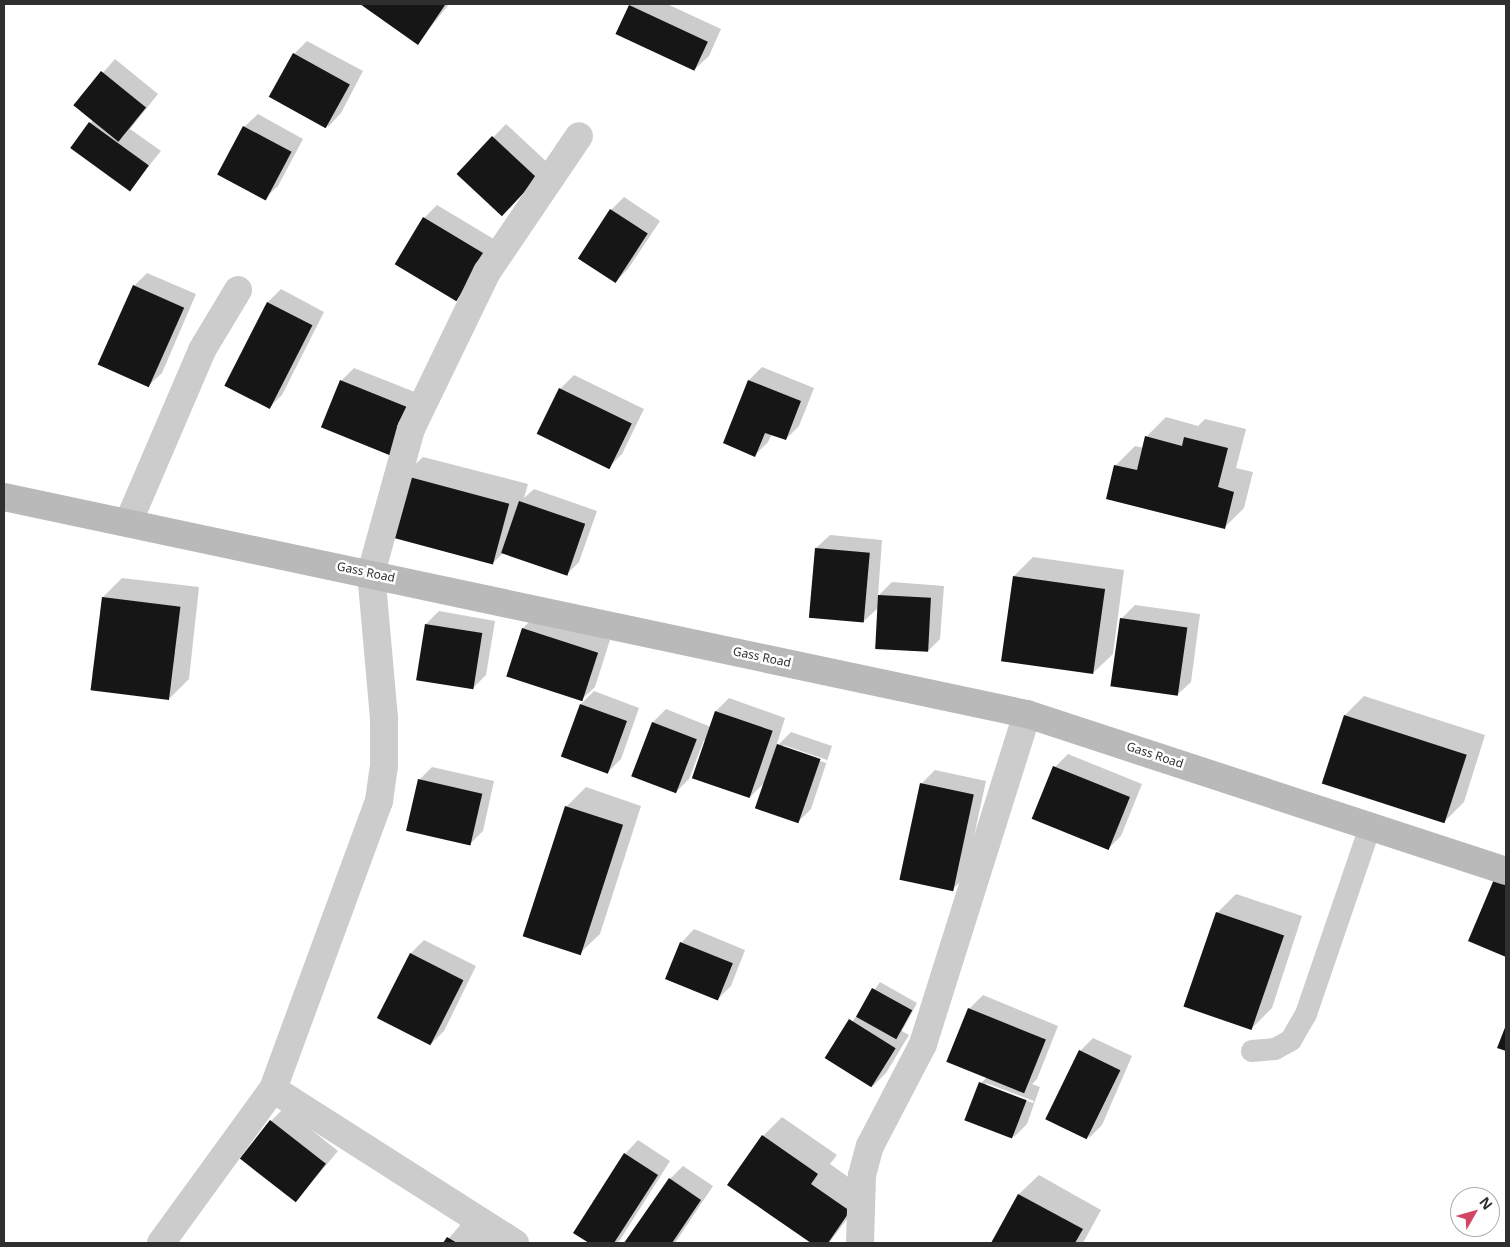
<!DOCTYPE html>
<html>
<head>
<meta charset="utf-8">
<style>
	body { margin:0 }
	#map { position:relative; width:1510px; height:1247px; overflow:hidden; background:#fff; font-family:"Noto Sans",sans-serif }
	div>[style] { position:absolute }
	.shadow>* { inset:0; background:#0003 }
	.building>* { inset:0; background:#161616; transform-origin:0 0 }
	.service>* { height:22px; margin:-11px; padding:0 11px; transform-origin:11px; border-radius:11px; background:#ccc }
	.minor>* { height:28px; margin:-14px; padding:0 14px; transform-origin:14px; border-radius:14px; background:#ccc }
	.secondary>* { height:28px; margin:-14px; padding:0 14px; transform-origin:14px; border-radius:14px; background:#b9b9b9 }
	span { translate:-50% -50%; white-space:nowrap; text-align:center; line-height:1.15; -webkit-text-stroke:5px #fff; paint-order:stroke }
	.street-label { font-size:12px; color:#2f2f2f }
	.frame { position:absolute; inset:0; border:5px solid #2f2f2f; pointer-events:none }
	.north { position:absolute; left:1450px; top:1187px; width:50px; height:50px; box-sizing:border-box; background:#fff; border:1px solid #acacac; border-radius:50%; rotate:52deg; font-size:14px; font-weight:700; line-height:20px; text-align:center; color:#2f2f2f }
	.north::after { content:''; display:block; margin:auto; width:18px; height:22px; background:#d14763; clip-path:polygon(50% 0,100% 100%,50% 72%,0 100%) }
</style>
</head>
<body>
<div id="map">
	<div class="shadow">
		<i style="clip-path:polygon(362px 4px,449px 4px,418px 43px)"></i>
		<i style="clip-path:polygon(632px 4px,667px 4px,721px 29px,709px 56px,695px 69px,630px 6px)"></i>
		<i style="clip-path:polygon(307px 41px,363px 71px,341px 113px,328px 127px,294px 54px)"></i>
		<i style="clip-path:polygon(115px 59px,158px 94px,130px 129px,161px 151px,130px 189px,90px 123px,93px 120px,75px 105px)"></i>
		<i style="clip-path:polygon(258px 114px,303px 139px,278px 186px,264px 199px,244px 127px)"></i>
		<i style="clip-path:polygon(506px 124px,549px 164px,514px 202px,458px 174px)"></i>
		<i style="clip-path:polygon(624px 197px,660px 221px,628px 269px,615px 282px,611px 210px)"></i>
		<i style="clip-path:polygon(437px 205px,497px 241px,469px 287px,456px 300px,424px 218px)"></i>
		<i style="clip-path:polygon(147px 273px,196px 294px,162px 373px,148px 386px,134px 286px)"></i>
		<i style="clip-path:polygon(281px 289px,324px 312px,282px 395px,269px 408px,268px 302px)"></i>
		<i style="clip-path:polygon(762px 367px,814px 388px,799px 426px,786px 439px,772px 434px,768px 442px,755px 455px,749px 380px)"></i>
		<i style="clip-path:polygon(354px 368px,425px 396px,407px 442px,341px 381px)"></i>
		<i style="clip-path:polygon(574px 375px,644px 409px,622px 454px,609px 467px,539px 433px,560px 389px)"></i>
		<i style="clip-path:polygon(1166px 417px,1198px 426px,1205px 419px,1246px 429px,1236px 468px,1253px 472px,1244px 508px,1225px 527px,1115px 466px,1135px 446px,1144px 448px,1146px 437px)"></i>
		<i style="clip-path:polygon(423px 457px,528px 484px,524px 498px,534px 489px,597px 511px,579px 562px,566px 575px,503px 553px,493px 563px,403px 476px)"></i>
		<i style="clip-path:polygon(830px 535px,882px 540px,878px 596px,892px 582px,944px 586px,940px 639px,927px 652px,878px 608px,863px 622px,816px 548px)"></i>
		<i style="clip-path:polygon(1033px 557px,1124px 570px,1113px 654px,1093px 673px,1014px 576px)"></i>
		<i style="clip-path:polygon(122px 578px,199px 587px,189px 679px,170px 698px,103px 597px)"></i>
		<i style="clip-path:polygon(1135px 605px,1200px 614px,1191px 682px,1177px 695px,1113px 685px,1122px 618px)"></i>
		<i style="clip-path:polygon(439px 611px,495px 621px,486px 675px,473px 688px,426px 624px)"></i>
		<i style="clip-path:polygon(536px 615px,610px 640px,595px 687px,581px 700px,508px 675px,523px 628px)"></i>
		<i style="clip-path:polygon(594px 691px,639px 708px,621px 759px,608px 772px,581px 704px)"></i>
		<i style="clip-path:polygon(1364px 696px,1485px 735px,1464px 802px,1444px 822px,1345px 715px)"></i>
		<i style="clip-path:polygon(evenodd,729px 698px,785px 718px,776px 747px,791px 732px,832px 746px,811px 809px,798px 822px,765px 782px,750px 797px,704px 740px,689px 779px,676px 792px,633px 775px,653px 722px,666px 709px,711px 727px,716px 711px,729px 698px,783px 745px,827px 760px,826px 763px,783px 748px,783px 745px)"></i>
		<i style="clip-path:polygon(1068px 754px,1142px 784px,1121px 836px,1108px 849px,1055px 767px)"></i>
		<i style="clip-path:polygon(432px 767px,494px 781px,483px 831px,470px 844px,419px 780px)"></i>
		<i style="clip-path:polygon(935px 770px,986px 781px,965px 877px,952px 890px,901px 879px,922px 783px)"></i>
		<i style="clip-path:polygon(586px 787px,641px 806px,600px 934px,580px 953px,566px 807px)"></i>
		<i style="clip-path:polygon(1506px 883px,1506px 955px,1470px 940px)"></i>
		<i style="clip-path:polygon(1236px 894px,1302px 916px,1272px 1008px,1252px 1028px,1217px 913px)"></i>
		<i style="clip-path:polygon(694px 929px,745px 950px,731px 986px,718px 999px,681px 943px)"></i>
		<i style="clip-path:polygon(424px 940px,476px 966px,444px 1031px,431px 1044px,378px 1018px,411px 953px)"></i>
		<i style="clip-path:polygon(880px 982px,917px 1003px,902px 1031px,909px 1035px,886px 1073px,873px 1086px,827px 1058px)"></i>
		<i style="clip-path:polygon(evenodd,983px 995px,1058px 1026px,1037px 1079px,1032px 1084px,1040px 1087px,1027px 1124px,1014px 1137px,981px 1083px,987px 1077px,948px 1061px,970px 1008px,983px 995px,986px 1083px,1034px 1101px,1033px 1103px,986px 1086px,986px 1083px)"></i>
		<i style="clip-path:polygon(1093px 1038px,1132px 1056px,1102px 1125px,1089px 1138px,1080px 1051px)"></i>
		<i style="clip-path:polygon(284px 1108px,338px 1151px,295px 1202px,271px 1121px)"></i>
		<i style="clip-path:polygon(782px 1117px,837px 1155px,830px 1164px,868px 1191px,829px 1243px,813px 1243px,729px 1185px,763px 1136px)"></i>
		<i style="clip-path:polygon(638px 1140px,670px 1161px,620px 1240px,617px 1243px,592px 1243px,575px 1232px,625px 1154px)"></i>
		<i style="clip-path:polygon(683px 1166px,713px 1186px,675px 1243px,626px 1243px,670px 1179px)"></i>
		<i style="clip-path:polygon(1039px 1175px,1101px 1210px,1083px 1243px,992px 1243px,1019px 1194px)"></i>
		<i style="clip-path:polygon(461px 1224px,490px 1243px,445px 1243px)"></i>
	</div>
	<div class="building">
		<i style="clip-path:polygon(360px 4px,443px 4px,445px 5px,418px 45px)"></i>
		<i style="left:629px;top:5px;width:87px;height:32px;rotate:25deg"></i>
		<i style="left:293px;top:53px;width:65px;height:50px;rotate:29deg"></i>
		<i style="left:101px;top:71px;width:58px;height:44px;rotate:39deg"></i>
		<i style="left:89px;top:122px;width:74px;height:32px;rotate:36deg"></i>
		<i style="left:243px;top:126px;width:55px;height:55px;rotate:28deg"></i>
		<i style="left:492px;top:136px;width:62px;height:52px;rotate:43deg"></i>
		<i style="left:610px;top:209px;width:45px;height:59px;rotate:33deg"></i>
		<i style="left:423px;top:217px;width:72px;height:55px;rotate:31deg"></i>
		<i style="left:133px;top:285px;width:56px;height:87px;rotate:24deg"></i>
		<i style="left:267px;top:302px;width:51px;height:94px;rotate:27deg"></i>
		<i style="left:340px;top:380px;width:79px;height:51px;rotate:22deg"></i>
		<i style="clip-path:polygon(748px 380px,801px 401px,786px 440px,765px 433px,755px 457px,723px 443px)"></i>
		<i style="left:559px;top:388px;width:81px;height:51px;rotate:26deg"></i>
		<i style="clip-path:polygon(1145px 436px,1182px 446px,1184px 437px,1228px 448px,1218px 487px,1234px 492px,1225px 529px,1106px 499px,1114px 465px,1137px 470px)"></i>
		<i style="left:402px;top:475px;width:111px;height:63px;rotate:15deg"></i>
		<i style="left:519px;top:501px;width:70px;height:55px;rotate:19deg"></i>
		<i style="left:815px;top:548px;width:55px;height:70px;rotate:5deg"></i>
		<i style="left:1013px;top:576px;width:93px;height:86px;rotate:8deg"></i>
		<i style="left:878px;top:595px;width:53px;height:54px;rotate:3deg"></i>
		<i style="left:102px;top:597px;width:79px;height:94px;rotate:7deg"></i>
		<i style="left:1120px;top:618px;width:68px;height:69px;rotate:8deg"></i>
		<i style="left:425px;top:624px;width:58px;height:57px;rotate:9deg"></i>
		<i style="left:522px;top:628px;width:80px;height:51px;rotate:18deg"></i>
		<i style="left:580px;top:704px;width:50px;height:56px;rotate:20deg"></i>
		<i style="left:715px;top:711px;width:61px;height:71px;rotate:19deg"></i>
		<i style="left:1344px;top:715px;width:129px;height:72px;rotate:18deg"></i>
		<i style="left:652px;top:722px;width:48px;height:58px;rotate:21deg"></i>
		<i style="left:777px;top:744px;width:46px;height:68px;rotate:19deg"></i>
		<i style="left:1053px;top:766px;width:83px;height:57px;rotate:22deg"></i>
		<i style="left:418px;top:779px;width:66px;height:53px;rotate:13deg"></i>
		<i style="left:920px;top:783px;width:55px;height:99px;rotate:12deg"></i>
		<i style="left:565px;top:806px;width:61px;height:137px;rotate:18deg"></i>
		<i style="clip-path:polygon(1495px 877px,1506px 881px,1506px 957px,1468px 941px)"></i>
		<i style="left:1216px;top:912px;width:72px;height:100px;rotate:19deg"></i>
		<i style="left:680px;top:942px;width:57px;height:40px;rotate:22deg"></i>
		<i style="left:410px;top:953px;width:60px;height:73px;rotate:27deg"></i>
		<i style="left:872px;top:988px;width:46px;height:33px;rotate:29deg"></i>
		<i style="left:968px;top:1008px;width:84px;height:58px;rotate:22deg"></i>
		<i style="left:849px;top:1019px;width:55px;height:46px;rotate:32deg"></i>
		<i style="clip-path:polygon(1506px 1025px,1506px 1051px,1497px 1048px)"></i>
		<i style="left:1079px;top:1050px;width:46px;height:77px;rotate:26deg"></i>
		<i style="left:979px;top:1082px;width:51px;height:41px;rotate:21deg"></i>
		<i style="left:270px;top:1120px;width:71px;height:49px;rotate:38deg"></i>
		<i style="clip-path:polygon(762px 1135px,818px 1174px,811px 1184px,850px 1211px,828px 1243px,811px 1243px,727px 1185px)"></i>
		<i style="clip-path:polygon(624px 1153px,658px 1175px,614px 1243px,589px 1243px,573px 1233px)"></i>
		<i style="clip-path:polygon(669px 1178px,701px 1200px,672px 1243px,624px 1243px)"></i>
		<i style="clip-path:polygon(1018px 1194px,1083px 1229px,1075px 1243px,991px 1243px)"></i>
		<i style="clip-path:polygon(447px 1237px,457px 1243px,443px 1243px)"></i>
	</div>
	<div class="service">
		<i style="left:1252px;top:1051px;width:23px;rotate:-5deg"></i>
		<i style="left:1275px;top:1049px;width:18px;rotate:-29deg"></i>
		<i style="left:1291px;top:1040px;width:30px;rotate:-60deg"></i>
		<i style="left:1306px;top:1014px;width:201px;rotate:-71.1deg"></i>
	</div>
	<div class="minor">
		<i style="left:128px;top:523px;width:188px;rotate:-66.8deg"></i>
		<i style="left:202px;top:350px;width:70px;rotate:-59deg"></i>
		<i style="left:273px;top:1089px;width:287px;rotate:32.5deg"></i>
		<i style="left:161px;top:1243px;width:190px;rotate:-54deg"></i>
		<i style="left:273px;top:1089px;width:307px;rotate:-69.8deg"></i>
		<i style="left:379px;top:801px;width:35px;rotate:-82deg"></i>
		<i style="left:384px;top:766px;width:48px;rotate:-90deg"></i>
		<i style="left:384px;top:718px;width:146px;rotate:-95.1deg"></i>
		<i style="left:371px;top:573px;width:149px;rotate:-74.5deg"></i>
		<i style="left:411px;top:429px;width:174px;rotate:-64.2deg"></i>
		<i style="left:487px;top:272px;width:164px;rotate:-55.9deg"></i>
		<i style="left:860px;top:1243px;width:68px;rotate:-88.3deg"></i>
		<i style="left:862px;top:1175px;width:30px;rotate:-75deg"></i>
		<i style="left:870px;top:1146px;width:115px;rotate:-62.5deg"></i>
		<i style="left:923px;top:1044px;width:346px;rotate:-72.5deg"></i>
	</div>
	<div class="secondary">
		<i style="left:4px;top:497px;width:1046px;rotate:11.98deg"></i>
		<i style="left:1027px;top:714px;width:504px;rotate:18.15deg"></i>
	</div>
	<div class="street-label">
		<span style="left:366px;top:572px;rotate:12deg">Gass Road</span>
		<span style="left:762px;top:657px;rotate:12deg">Gass Road</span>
		<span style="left:1155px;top:755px;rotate:18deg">Gass Road</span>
	</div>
	<div class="frame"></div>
	<div class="north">N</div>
</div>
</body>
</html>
